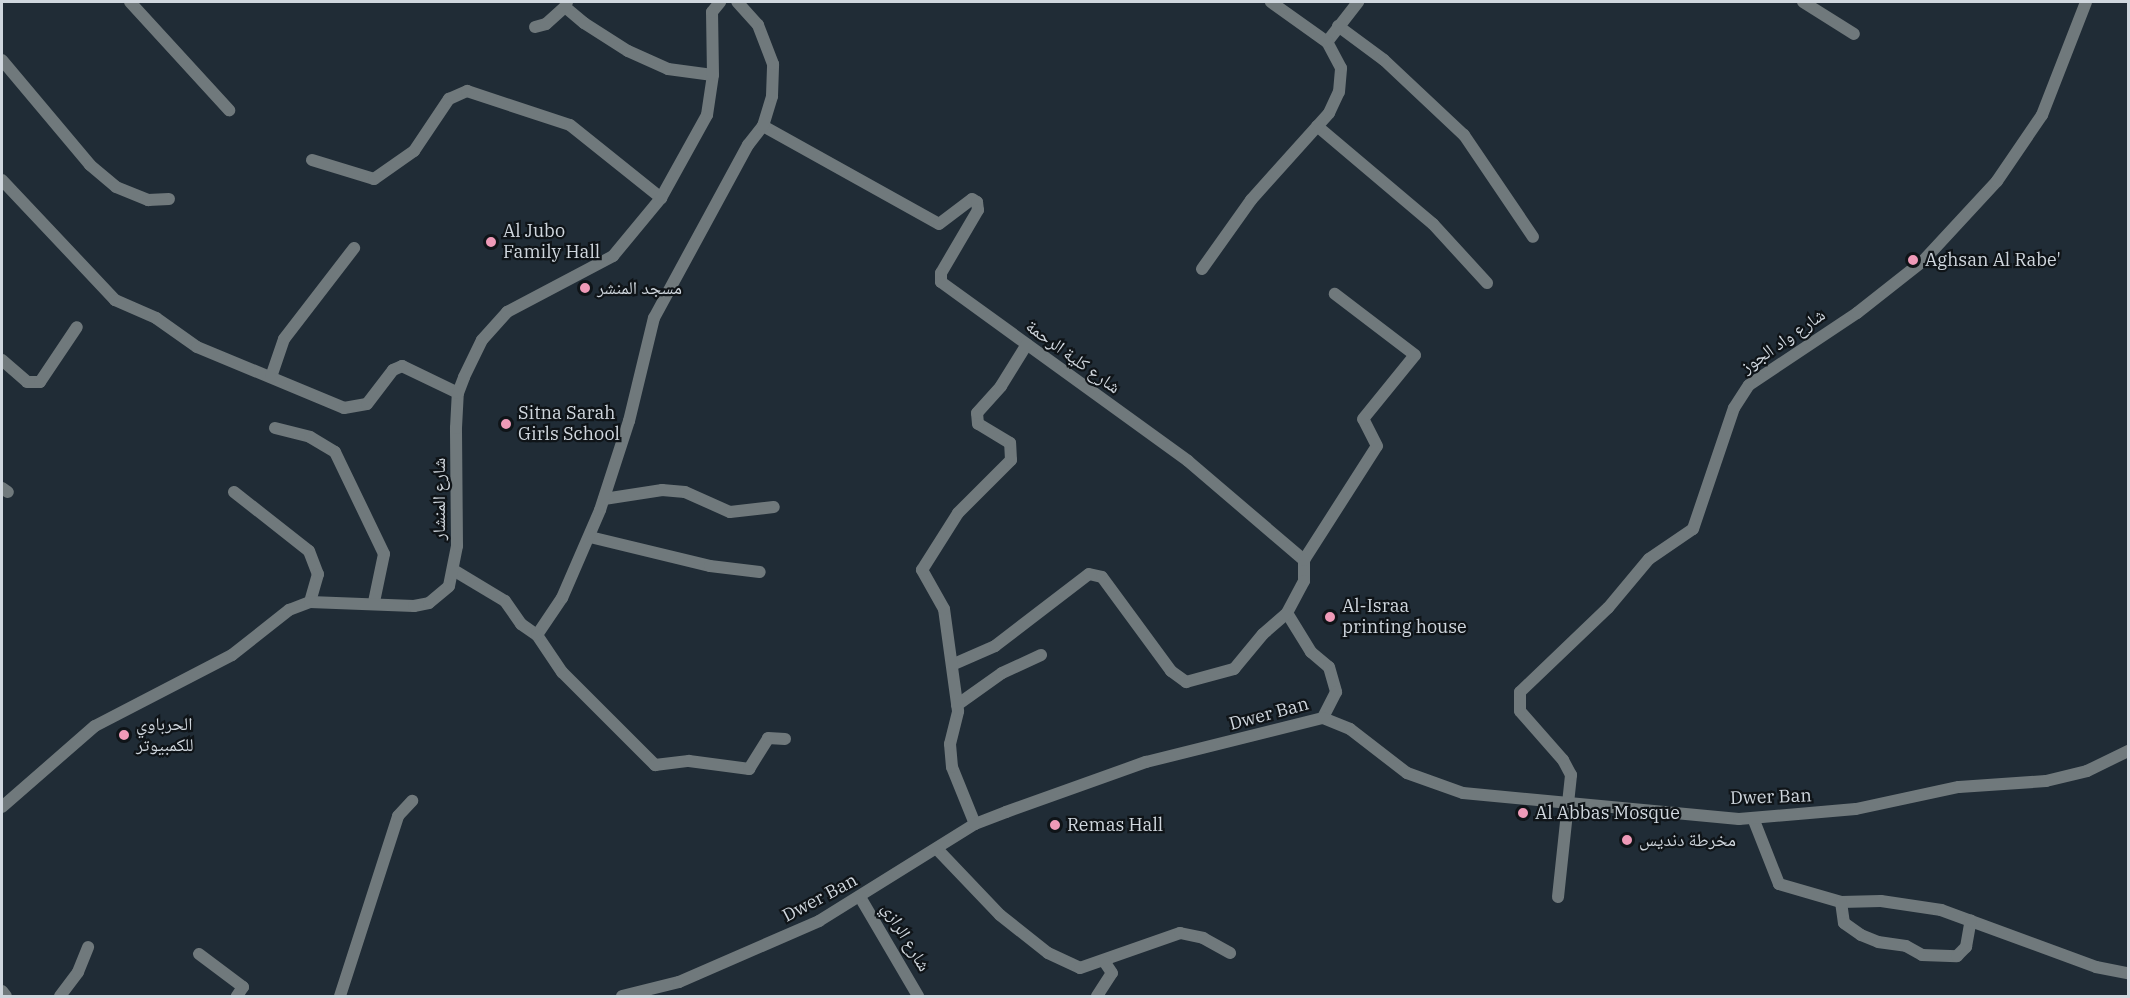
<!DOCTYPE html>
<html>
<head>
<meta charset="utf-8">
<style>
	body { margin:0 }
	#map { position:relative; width:2130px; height:998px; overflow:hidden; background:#202c36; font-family:"IBM Plex Serif","Noto Naskh Arabic",serif }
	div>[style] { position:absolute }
	.minor>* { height:12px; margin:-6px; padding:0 6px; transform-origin:6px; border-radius:6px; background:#70797c }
	.dots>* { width:16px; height:16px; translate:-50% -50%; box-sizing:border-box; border:3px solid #0f1418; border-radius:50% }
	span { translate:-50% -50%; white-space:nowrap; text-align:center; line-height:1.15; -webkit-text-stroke:4.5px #0f1418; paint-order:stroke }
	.poi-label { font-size:18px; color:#d0d7de }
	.left { translate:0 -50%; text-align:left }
	.street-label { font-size:18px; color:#d0d7de }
	.frame { position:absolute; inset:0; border:3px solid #d0d7de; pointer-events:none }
</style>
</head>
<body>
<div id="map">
	<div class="minor">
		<i style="left:130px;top:2px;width:147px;rotate:47.5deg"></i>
		<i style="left:567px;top:2px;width:5px;rotate:112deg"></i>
		<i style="left:565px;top:7px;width:25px;rotate:40deg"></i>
		<i style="left:584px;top:23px;width:52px;rotate:32.5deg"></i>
		<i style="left:628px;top:51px;width:44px;rotate:24.2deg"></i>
		<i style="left:668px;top:69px;width:45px;rotate:7.6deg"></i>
		<i style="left:1803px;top:2px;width:60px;rotate:32.1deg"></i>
		<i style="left:1338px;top:26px;width:57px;rotate:36.5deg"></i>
		<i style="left:1384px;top:60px;width:110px;rotate:43.2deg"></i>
		<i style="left:1464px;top:135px;width:123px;rotate:55.9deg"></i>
		<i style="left:535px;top:27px;width:11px;rotate:-15deg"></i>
		<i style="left:546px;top:24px;width:25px;rotate:-42deg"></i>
		<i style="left:1327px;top:42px;width:51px;rotate:-52.2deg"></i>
		<i style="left:2px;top:60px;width:137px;rotate:50deg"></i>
		<i style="left:90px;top:165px;width:34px;rotate:40deg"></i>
		<i style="left:116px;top:187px;width:35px;rotate:22deg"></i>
		<i style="left:148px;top:200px;width:21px;rotate:-3deg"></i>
		<i style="left:763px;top:126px;width:201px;rotate:29.1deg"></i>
		<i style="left:939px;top:224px;width:41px;rotate:-37.1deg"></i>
		<i style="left:972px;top:199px;width:6px;rotate:31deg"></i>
		<i style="left:977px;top:202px;width:8px;rotate:83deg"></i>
		<i style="left:978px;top:210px;width:73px;rotate:120.4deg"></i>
		<i style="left:941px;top:273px;width:9px;rotate:90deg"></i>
		<i style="left:941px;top:282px;width:305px;rotate:35.9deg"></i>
		<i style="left:1188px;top:461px;width:153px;rotate:40.5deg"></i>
		<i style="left:1304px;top:560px;width:21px;rotate:90deg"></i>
		<i style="left:1304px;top:581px;width:36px;rotate:118deg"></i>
		<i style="left:1287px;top:613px;width:46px;rotate:58.4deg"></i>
		<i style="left:1311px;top:652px;width:23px;rotate:40deg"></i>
		<i style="left:1329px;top:667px;width:26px;rotate:74deg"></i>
		<i style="left:1336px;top:692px;width:29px;rotate:117deg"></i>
		<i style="left:1317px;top:126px;width:152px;rotate:40.2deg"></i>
		<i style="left:1433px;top:224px;width:80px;rotate:47.5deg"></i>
		<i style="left:312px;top:160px;width:65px;rotate:17deg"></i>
		<i style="left:374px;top:179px;width:49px;rotate:-35deg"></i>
		<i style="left:414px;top:151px;width:63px;rotate:-56.1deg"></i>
		<i style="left:449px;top:99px;width:20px;rotate:-24deg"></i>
		<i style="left:467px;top:91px;width:108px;rotate:18.3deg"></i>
		<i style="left:570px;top:125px;width:117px;rotate:38.7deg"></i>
		<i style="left:2px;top:180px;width:165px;rotate:46.7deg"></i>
		<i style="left:115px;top:300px;width:45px;rotate:23.7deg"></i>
		<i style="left:156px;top:318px;width:50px;rotate:35.3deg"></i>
		<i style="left:197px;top:347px;width:159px;rotate:22.5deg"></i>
		<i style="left:344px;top:408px;width:23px;rotate:-10deg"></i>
		<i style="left:367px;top:404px;width:43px;rotate:-52.6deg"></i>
		<i style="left:393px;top:370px;width:10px;rotate:-24deg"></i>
		<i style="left:402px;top:366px;width:62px;rotate:25.7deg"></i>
		<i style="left:1202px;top:269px;width:85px;rotate:-54.6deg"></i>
		<i style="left:1251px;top:200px;width:117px;rotate:-48.1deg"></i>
		<i style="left:1329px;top:113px;width:23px;rotate:-65deg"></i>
		<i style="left:1339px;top:92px;width:24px;rotate:-85deg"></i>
		<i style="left:1341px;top:68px;width:30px;rotate:-118deg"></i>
		<i style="left:1327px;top:42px;width:69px;rotate:-144.5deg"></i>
		<i style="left:2px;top:360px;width:33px;rotate:41deg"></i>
		<i style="left:27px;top:382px;width:13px"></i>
		<i style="left:40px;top:382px;width:66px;rotate:-56.1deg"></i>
		<i style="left:271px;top:377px;width:40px;rotate:-71.1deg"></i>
		<i style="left:284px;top:339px;width:115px;rotate:-52.4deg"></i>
		<i style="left:275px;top:428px;width:36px;rotate:14deg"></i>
		<i style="left:310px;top:437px;width:29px;rotate:31deg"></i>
		<i style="left:335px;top:452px;width:113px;rotate:64.3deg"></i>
		<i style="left:384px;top:554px;width:49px;rotate:101.8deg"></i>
		<i style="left:2px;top:488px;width:7px;rotate:34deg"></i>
		<i style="left:234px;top:492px;width:95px;rotate:38.2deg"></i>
		<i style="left:309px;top:551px;width:25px;rotate:69deg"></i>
		<i style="left:318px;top:574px;width:29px;rotate:106deg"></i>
		<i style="left:604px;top:499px;width:59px;rotate:-8.8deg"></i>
		<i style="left:662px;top:490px;width:23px;rotate:5deg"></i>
		<i style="left:685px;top:492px;width:49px;rotate:24deg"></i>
		<i style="left:730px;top:512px;width:44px;rotate:-6.5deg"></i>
		<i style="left:590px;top:537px;width:123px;rotate:13.6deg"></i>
		<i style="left:710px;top:566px;width:50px;rotate:6.8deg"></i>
		<i style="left:1304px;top:560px;width:135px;rotate:-57.4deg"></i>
		<i style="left:1377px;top:446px;width:30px;rotate:-117deg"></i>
		<i style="left:1363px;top:419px;width:82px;rotate:-50.9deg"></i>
		<i style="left:1415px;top:355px;width:101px;rotate:-142.7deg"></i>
		<i style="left:455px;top:571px;width:58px;rotate:31deg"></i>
		<i style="left:505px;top:601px;width:28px;rotate:55deg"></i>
		<i style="left:521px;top:624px;width:19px;rotate:35deg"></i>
		<i style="left:537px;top:635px;width:45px;rotate:56deg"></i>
		<i style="left:562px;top:672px;width:132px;rotate:45deg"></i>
		<i style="left:655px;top:765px;width:34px;rotate:-7deg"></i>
		<i style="left:689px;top:761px;width:61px;rotate:7.6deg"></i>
		<i style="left:749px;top:769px;width:36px;rotate:-58deg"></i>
		<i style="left:768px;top:738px;width:17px;rotate:3deg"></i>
		<i style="left:537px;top:635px;width:45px;rotate:-56deg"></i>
		<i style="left:562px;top:598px;width:96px;rotate:-66.6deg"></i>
		<i style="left:600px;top:510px;width:94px;rotate:-72deg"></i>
		<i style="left:629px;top:421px;width:106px;rotate:-76.4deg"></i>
		<i style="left:654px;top:318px;width:197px;rotate:-61.5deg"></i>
		<i style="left:748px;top:145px;width:24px;rotate:-52deg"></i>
		<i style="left:763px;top:126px;width:31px;rotate:-73deg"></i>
		<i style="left:772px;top:96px;width:32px;rotate:-88deg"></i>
		<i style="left:773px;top:64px;width:42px;rotate:-111deg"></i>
		<i style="left:758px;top:25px;width:31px;rotate:-132deg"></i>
		<i style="left:954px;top:664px;width:45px;rotate:-23.7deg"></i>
		<i style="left:995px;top:646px;width:118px;rotate:-37.5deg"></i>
		<i style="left:1089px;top:574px;width:13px;rotate:13deg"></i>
		<i style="left:1102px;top:577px;width:117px;rotate:53.7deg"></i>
		<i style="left:1171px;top:671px;width:19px;rotate:36deg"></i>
		<i style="left:1186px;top:682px;width:50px;rotate:-15.2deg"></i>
		<i style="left:1234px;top:669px;width:45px;rotate:-50.4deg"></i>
		<i style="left:1263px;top:634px;width:32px;rotate:-41deg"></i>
		<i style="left:957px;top:705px;width:55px;rotate:-35.4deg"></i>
		<i style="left:1002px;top:673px;width:43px;rotate:-24.8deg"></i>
		<i style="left:2px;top:807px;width:123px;rotate:-41.1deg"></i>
		<i style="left:95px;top:726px;width:154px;rotate:-27.4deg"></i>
		<i style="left:232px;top:655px;width:73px;rotate:-38.3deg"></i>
		<i style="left:289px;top:610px;width:22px;rotate:-21deg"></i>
		<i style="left:310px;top:602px;width:104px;rotate:2.2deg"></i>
		<i style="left:414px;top:606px;width:15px;rotate:-11deg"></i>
		<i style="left:429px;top:603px;width:26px;rotate:-40deg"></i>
		<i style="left:449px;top:586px;width:41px;rotate:-78.7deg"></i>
		<i style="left:457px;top:546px;width:118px;rotate:-90.5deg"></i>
		<i style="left:456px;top:428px;width:35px;rotate:-87deg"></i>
		<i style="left:458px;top:393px;width:17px;rotate:-69deg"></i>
		<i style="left:464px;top:377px;width:41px;rotate:-64.1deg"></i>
		<i style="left:482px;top:340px;width:38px;rotate:-48deg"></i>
		<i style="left:507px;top:312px;width:120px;rotate:-27.8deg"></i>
		<i style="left:613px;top:256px;width:75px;rotate:-50.4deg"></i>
		<i style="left:661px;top:198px;width:95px;rotate:-61deg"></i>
		<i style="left:707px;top:115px;width:40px;rotate:-81.5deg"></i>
		<i style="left:713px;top:75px;width:63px;rotate:-90.9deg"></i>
		<i style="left:712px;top:12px;width:13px;rotate:-51deg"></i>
		<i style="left:1753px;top:818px;width:71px;rotate:68.5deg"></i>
		<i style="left:1779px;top:884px;width:65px;rotate:16.2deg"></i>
		<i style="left:1841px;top:902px;width:40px;rotate:-1.4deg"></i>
		<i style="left:1881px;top:901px;width:61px;rotate:8.5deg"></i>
		<i style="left:1941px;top:910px;width:165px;rotate:20.2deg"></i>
		<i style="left:2096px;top:967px;width:33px;rotate:11deg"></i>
		<i style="left:975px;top:824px;width:61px;rotate:-112deg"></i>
		<i style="left:952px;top:767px;width:23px;rotate:-95deg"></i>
		<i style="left:950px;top:744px;width:34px;rotate:-76deg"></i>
		<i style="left:958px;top:711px;width:103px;rotate:-97.8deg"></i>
		<i style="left:944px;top:609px;width:45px;rotate:-119.4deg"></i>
		<i style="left:922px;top:570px;width:67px;rotate:-57.7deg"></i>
		<i style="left:958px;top:513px;width:75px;rotate:-45deg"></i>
		<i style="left:1011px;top:460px;width:17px;rotate:-93deg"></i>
		<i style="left:1010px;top:443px;width:37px;rotate:-149deg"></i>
		<i style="left:978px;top:424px;width:11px;rotate:-95deg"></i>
		<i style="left:977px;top:413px;width:36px;rotate:-48deg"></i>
		<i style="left:1001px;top:386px;width:49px;rotate:-58.2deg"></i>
		<i style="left:937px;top:849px;width:91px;rotate:46.3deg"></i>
		<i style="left:1000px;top:915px;width:61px;rotate:38.4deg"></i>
		<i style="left:1048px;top:953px;width:35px;rotate:25deg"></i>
		<i style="left:1080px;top:968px;width:106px;rotate:-19.3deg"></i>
		<i style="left:1180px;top:933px;width:24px;rotate:12deg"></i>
		<i style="left:1203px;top:938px;width:31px;rotate:29deg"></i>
		<i style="left:860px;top:897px;width:115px;rotate:59.6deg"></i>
		<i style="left:1558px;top:897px;width:123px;rotate:-83.9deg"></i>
		<i style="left:1571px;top:775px;width:17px;rotate:-118deg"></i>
		<i style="left:1563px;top:760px;width:65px;rotate:-131.3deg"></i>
		<i style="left:1520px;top:711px;width:19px;rotate:-90deg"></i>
		<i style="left:1520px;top:692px;width:122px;rotate:-43.7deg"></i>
		<i style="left:1608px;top:608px;width:64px;rotate:-50.1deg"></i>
		<i style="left:1649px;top:559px;width:53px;rotate:-34.3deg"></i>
		<i style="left:1693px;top:529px;width:128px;rotate:-71.3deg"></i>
		<i style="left:1734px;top:408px;width:27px;rotate:-57deg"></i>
		<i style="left:1749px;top:385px;width:130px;rotate:-33.7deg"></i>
		<i style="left:1857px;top:313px;width:84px;rotate:-38.2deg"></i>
		<i style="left:1923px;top:261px;width:109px;rotate:-47.2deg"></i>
		<i style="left:1997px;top:181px;width:80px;rotate:-55.7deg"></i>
		<i style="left:2042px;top:115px;width:121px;rotate:-68.7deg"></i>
		<i style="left:1841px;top:902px;width:21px;rotate:82deg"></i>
		<i style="left:1844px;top:923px;width:21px;rotate:35deg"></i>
		<i style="left:1861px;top:935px;width:18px;rotate:22deg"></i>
		<i style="left:1878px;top:942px;width:28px;rotate:8deg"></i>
		<i style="left:1906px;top:946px;width:18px;rotate:29deg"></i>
		<i style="left:1922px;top:955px;width:35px;rotate:2deg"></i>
		<i style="left:1957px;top:956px;width:13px;rotate:-45deg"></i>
		<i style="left:1966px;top:947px;width:27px;rotate:-80deg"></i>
		<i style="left:199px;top:954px;width:55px;rotate:36.9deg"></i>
		<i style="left:243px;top:987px;width:11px;rotate:124deg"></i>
		<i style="left:2px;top:991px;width:6px;rotate:51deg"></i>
		<i style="left:60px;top:996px;width:30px;rotate:-53deg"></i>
		<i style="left:78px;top:972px;width:27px;rotate:-68deg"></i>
		<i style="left:340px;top:996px;width:189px;rotate:-72.1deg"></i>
		<i style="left:398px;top:816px;width:21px;rotate:-47deg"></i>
		<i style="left:622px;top:996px;width:59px;rotate:-13.8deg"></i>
		<i style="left:679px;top:982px;width:153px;rotate:-23.5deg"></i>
		<i style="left:819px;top:921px;width:184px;rotate:-31.9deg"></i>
		<i style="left:975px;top:824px;width:33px;rotate:-21deg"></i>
		<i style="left:1006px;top:812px;width:149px;rotate:-19.7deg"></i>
		<i style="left:1146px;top:762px;width:182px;rotate:-14deg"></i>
		<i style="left:1323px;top:718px;width:29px;rotate:22deg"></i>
		<i style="left:1350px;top:729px;width:72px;rotate:37.7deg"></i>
		<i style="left:1407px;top:773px;width:59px;rotate:19.7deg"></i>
		<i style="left:1463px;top:793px;width:277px;rotate:5.4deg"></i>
		<i style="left:1739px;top:819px;width:117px;rotate:-4.9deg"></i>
		<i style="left:1856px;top:809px;width:105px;rotate:-12.1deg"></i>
		<i style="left:1959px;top:787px;width:87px;rotate:-3.9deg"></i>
		<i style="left:2046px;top:781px;width:42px;rotate:-13.7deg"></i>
		<i style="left:2087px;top:771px;width:46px;rotate:-26deg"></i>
		<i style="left:1097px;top:996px;width:27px;rotate:-57deg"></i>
		<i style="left:1112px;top:973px;width:14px;rotate:-124deg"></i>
	</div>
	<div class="dots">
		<i style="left:491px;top:242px;background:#ef9ab8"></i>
		<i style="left:1913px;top:260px;background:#ef9ab8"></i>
		<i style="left:585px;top:288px;background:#ef9ab8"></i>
		<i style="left:506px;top:424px;background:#ef9ab8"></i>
		<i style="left:1330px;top:617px;background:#ef9ab8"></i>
		<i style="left:124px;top:735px;background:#ef9ab8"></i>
		<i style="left:1523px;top:813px;background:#ef9ab8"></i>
		<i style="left:1055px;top:825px;background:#ef9ab8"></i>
		<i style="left:1627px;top:840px;background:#ef9ab8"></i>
	</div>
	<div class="poi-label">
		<span class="left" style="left:503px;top:242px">Al Jubo<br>Family Hall</span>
		<span class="left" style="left:1925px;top:260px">Aghsan Al Rabe'</span>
		<span class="left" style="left:597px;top:288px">مسجد المنشر</span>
		<span class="left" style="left:518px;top:424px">Sitna Sarah<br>Girls School</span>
		<span class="left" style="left:1342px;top:617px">Al-Israa<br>printing house</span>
		<span class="left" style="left:136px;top:735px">الحرباوي<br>للكمبيوتر</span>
		<span class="left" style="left:1535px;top:813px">Al Abbas Mosque</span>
		<span class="left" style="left:1067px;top:825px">Remas Hall</span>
		<span class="left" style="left:1639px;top:840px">مخرطة دنديس</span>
	</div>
	<div class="street-label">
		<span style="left:1783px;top:341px;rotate:-35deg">شارع واد الجوز</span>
		<span style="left:1073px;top:357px;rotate:36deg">شارع كلية الرحمة</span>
		<span style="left:439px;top:499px;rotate:-90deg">شارع المنشار</span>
		<span style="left:1269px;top:714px;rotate:-15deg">Dwer Ban</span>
		<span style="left:1771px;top:797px;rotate:-2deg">Dwer Ban</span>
		<span style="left:820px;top:898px;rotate:-28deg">Dwer Ban</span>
		<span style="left:906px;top:937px;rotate:59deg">شارع الرازي</span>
	</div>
	<div class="frame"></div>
</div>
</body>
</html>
